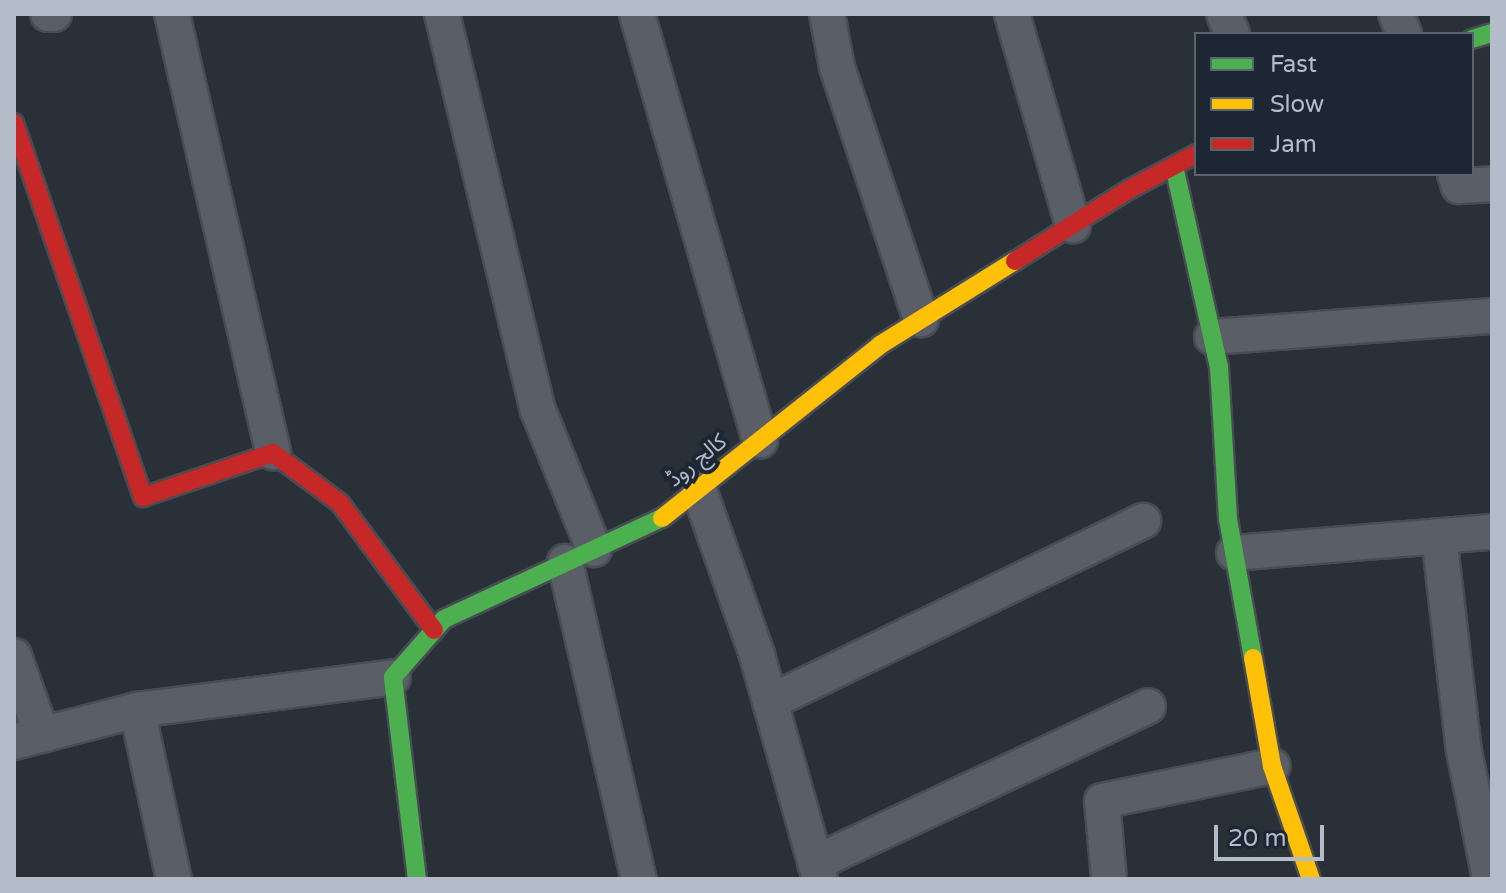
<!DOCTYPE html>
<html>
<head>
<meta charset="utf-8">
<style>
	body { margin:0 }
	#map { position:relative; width:1506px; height:893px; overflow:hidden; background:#2a3038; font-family:"Varela Round","Noto Sans Arabic",sans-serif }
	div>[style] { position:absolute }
	.roads { filter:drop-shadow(2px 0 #484c53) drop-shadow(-2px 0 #484c53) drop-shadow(0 2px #484c53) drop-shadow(0 -2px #484c53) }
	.street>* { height:34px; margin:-17px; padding:0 17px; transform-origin:17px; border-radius:17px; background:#5a5e66 }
	.fast>* { height:18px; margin:-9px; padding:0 9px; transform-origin:9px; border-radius:9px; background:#4caf50 }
	.slow>* { height:18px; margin:-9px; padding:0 9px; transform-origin:9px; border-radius:9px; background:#ffc107 }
	.jam>* { height:18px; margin:-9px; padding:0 9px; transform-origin:9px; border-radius:9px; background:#c62828 }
	span { translate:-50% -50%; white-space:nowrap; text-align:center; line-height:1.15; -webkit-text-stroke:8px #1d2633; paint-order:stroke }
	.street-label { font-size:22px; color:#b4bcc9 }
	.frame { position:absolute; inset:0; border:16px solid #b4bcc9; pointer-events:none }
	.legend { position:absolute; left:1194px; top:32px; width:280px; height:144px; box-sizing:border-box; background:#1d2633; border:2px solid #59626f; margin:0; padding:10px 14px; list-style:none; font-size:24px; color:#b4bcc9 }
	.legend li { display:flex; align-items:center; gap:16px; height:40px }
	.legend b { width:40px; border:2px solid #59626f }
	.scale { position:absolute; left:1214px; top:825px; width:110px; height:36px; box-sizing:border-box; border:4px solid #b4bcc9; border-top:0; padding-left:10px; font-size:24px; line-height:28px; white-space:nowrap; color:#b4bcc9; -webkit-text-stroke:6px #1d2633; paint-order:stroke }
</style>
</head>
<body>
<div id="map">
	<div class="roads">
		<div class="street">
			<i style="left:48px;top:14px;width:6px"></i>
			<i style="left:172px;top:14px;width:450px;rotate:77deg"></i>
			<i style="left:442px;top:14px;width:407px;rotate:76.4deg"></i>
			<i style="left:538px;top:410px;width:150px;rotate:68.1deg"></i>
			<i style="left:637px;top:14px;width:444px;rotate:73.9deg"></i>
			<i style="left:827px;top:14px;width:54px;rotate:79.3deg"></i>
			<i style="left:837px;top:67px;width:266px;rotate:71.6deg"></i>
			<i style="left:1012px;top:14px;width:220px;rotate:73.9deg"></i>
			<i style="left:1224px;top:14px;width:22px;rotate:68deg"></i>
			<i style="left:1396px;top:14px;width:22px;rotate:68deg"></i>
			<i style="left:1455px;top:174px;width:13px;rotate:72deg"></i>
			<i style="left:1459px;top:186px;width:33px;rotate:-3deg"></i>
			<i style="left:1212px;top:337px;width:281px;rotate:-4.3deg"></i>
			<i style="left:699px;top:490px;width:175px;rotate:70.6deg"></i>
			<i style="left:757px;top:655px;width:233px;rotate:74.3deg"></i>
			<i style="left:1439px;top:536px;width:216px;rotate:83.4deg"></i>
			<i style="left:1464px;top:751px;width:131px;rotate:78.5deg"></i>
			<i style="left:1234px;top:553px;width:259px;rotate:-4.7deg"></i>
			<i style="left:565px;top:562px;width:326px;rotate:76.9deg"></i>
			<i style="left:14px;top:656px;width:84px;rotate:70.5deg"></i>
			<i style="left:770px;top:702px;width:415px;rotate:-25.9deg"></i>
			<i style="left:137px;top:710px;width:258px;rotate:-7.3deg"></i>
			<i style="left:14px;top:742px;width:127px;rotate:-14.6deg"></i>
			<i style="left:137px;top:710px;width:173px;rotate:77.7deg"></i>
			<i style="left:815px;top:863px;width:368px;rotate:-25.2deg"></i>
			<i style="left:1109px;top:879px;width:78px;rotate:-95.1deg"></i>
			<i style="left:1102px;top:801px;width:174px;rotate:-11.6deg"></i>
		</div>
		<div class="fast">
			<i style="left:1472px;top:39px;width:21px;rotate:-17deg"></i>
			<i style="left:1174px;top:166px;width:206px;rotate:77.4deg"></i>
			<i style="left:1219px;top:367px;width:152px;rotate:86.6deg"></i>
			<i style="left:1228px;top:519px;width:141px;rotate:79.8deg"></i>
			<i style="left:417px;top:879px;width:203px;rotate:-96.8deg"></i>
			<i style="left:393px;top:677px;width:77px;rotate:-48.7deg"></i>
			<i style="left:444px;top:619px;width:240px;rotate:-24.9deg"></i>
		</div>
		<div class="slow">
			<i style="left:662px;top:518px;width:278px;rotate:-38.4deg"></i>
			<i style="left:880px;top:345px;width:159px;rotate:-31.9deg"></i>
			<i style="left:1253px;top:658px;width:110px;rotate:80deg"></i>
			<i style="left:1272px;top:766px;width:120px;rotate:71deg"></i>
		</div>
		<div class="jam">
			<i style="left:14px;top:123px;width:396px;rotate:71deg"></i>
			<i style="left:143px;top:497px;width:137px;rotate:-18.7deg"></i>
			<i style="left:273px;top:453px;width:84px;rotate:36.7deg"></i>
			<i style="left:340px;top:503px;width:158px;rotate:53.5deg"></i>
			<i style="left:1015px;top:261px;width:136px;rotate:-32.1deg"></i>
			<i style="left:1130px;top:189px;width:75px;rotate:-27.9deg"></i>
		</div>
	</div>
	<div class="street-label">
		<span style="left:697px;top:461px;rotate:-39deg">کالج روڈ</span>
	</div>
	<div class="frame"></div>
	<ul class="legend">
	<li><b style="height:10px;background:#4caf50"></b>Fast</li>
	<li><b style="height:10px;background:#ffc107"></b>Slow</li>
	<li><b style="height:10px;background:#c62828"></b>Jam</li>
	</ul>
	<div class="scale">20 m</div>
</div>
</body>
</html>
